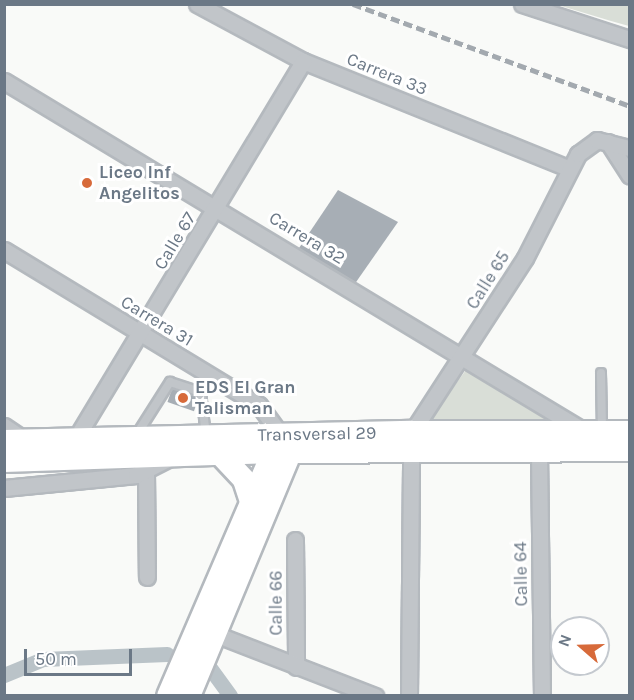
<!DOCTYPE html>
<html>
<head>
<meta charset="utf-8">
<style>
	body { margin:0 }
	#map { position:relative; width:634px; height:700px; overflow:hidden; background:#f9faf8; font-family:Karla,sans-serif }
	div>[style] { position:absolute }
	.green>* { inset:0; background:#d9ded7 }
	.canal>* { height:15px; margin:-7.5px; padding:0 7.5px; transform-origin:7.5px; border-radius:7.5px; background:#bac3c8 }
	.building>* { inset:0; background:#a7aeb5; transform-origin:0 0 }
	.roads { filter:drop-shadow(2px 0 #b4b9be) drop-shadow(-2px 0 #b4b9be) drop-shadow(0 2px #b4b9be) drop-shadow(0 -2px #b4b9be) }
	.service>* { height:8px; margin:-4px; padding:0 4px; transform-origin:4px; border-radius:4px; background:#c1c5c9 }
	.minor>* { height:15px; margin:-7.5px; padding:0 7.5px; transform-origin:7.5px; border-radius:7.5px; background:#c1c5c9 }
	.secondary>* { height:22px; margin:-11px; padding:0 11px; transform-origin:11px; border-radius:11px; background:#fff }
	.rail>* { height:4.5px; margin-top:-2.25px; transform-origin:0; background:repeating-linear-gradient(90deg,#a3a9af 0 9px,transparent 0 13.5px) }
	.dots>* { width:16px; height:16px; translate:-50% -50%; box-sizing:border-box; border:3px solid #fff; border-radius:50% }
	span { translate:-50% -50%; white-space:nowrap; text-align:center; line-height:1.15; -webkit-text-stroke:6px #fff; paint-order:stroke }
	.street-label { font-size:18px; color:#6b7886 }
	.poi-label { font-size:18px; color:#6b7886; font-weight:700 }
	.left { translate:0 -50%; text-align:left }
	.frame { position:absolute; inset:0; border:6px solid #6b7886; pointer-events:none }
	.north { position:absolute; left:550px; top:616px; width:60px; height:60px; box-sizing:border-box; background:#fff; border:2px solid #c4c9cf; border-radius:50%; rotate:290deg; font-size:16px; font-weight:700; line-height:24px; text-align:center; color:#6b7886 }
	.north::after { content:''; display:block; margin:auto; width:21px; height:27px; background:#d76a3a; clip-path:polygon(50% 0,100% 100%,50% 72%,0 100%) }
	.scale { position:absolute; left:24px; top:649px; width:108px; height:27px; box-sizing:border-box; border:3px solid #6b7886; border-top:0; padding-left:8px; font-size:18px; line-height:21px; white-space:nowrap; color:#6b7886; -webkit-text-stroke:4px #fff; paint-order:stroke }
</style>
</head>
<body>
<div id="map">
	<div class="green">
		<i style="clip-path:polygon(558px 5px,629px 5px,629px 26px,611px 21px)"></i>
		<i style="clip-path:polygon(466px 370px,559px 424px,426px 424px)"></i>
	</div>
	<div class="canal">
		<i style="left:210px;top:668px;width:34px;rotate:54deg"></i>
		<i style="left:4px;top:675px;width:42px;rotate:-22.3deg"></i>
		<i style="left:43px;top:659px;width:124px;rotate:-2.3deg"></i>
	</div>
	<div class="building">
		<i style="clip-path:polygon(338px 190px,398px 222px,354px 285px,297px 251px)"></i>
		<i style="left:173px;top:386px;width:28px;height:17px;rotate:19deg"></i>
	</div>
	<div class="roads">
		<div class="service">
			<i style="left:601px;top:373px;width:56px;rotate:89deg"></i>
			<i style="left:137px;top:434px;width:62px;rotate:-57.6deg"></i>
			<i style="left:170px;top:382px;width:33px;rotate:18deg"></i>
			<i style="left:201px;top:392px;width:44px;rotate:83.5deg"></i>
		</div>
		<div class="minor">
			<i style="left:197px;top:4px;width:120px;rotate:28.3deg"></i>
			<i style="left:303px;top:61px;width:286px;rotate:22deg"></i>
			<i style="left:522px;top:4px;width:114px;rotate:18deg"></i>
			<i style="left:4px;top:81px;width:677px;rotate:31.11deg"></i>
			<i style="left:608px;top:142px;width:40px;rotate:57.1deg"></i>
			<i style="left:4px;top:250px;width:298px;rotate:31.3deg"></i>
			<i style="left:259px;top:405px;width:37px;rotate:54deg"></i>
			<i style="left:4px;top:426px;width:25px;rotate:34deg"></i>
			<i style="left:412px;top:432px;width:207px;rotate:-57deg"></i>
			<i style="left:525px;top:258px;width:117px;rotate:-63deg"></i>
			<i style="left:578px;top:154px;width:24px;rotate:-36deg"></i>
			<i style="left:597px;top:140px;width:34px;rotate:14deg"></i>
			<i style="left:76px;top:438px;width:440px;rotate:-58.9deg"></i>
			<i style="left:539px;top:452px;width:244px;rotate:89.3deg"></i>
			<i style="left:146px;top:472px;width:105px;rotate:89.5deg"></i>
			<i style="left:4px;top:488px;width:133px;rotate:-5.6deg"></i>
			<i style="left:136px;top:475px;width:37px;rotate:-27deg"></i>
			<i style="left:295px;top:540px;width:127px;rotate:89.5deg"></i>
			<i style="left:215px;top:634px;width:172px;rotate:21.2deg"></i>
			<i style="left:409px;top:696px;width:244px;rotate:-89.5deg"></i>
		</div>
		<div class="secondary">
			<i style="left:4px;top:441px;width:408px;rotate:-1.3deg"></i>
			<i style="left:412px;top:432px;width:218px"></i>
			<i style="left:221px;top:455px;width:34px;rotate:47deg"></i>
			<i style="left:244px;top:480px;width:22px;rotate:72deg"></i>
			<i style="left:4px;top:461px;width:270px;rotate:-1.9deg"></i>
			<i style="left:274px;top:452px;width:356px;rotate:-0.3deg"></i>
			<i style="left:168px;top:696px;width:278px;rotate:-66.7deg"></i>
			<i style="left:189px;top:696px;width:276px;rotate:-67.4deg"></i>
		</div>
	</div>
	<div class="rail">
		<i style="left:353px;top:4px;width:295px;rotate:20.2deg"></i>
	</div>
	<div class="dots">
		<i style="left:87px;top:183px;background:#d76a3a"></i>
		<i style="left:183px;top:398px;background:#d76a3a"></i>
	</div>
	<div class="street-label">
		<span style="left:387px;top:74px;rotate:22deg">Carrera 33</span>
		<span style="left:307px;top:238px;rotate:31deg">Carrera 32</span>
		<span style="left:175px;top:241px;rotate:-59deg">Calle 67</span>
		<span style="left:488px;top:280px;rotate:-58deg">Calle 65</span>
		<span style="left:157px;top:321px;rotate:31deg">Carrera 31</span>
		<span style="left:317px;top:434px;rotate:-1deg">Transversal 29</span>
		<span style="left:521px;top:574px;rotate:-91deg">Calle 64</span>
		<span style="left:276px;top:603px;rotate:-90deg">Calle 66</span>
	</div>
	<div class="poi-label">
		<span class="left" style="left:99px;top:183px">Liceo Inf<br>Angelitos</span>
		<span class="left" style="left:195px;top:398px">EDS El Gran<br>Talisman</span>
	</div>
	<div class="frame"></div>
	<div class="north">N</div>
	<div class="scale">50 m</div>
</div>
</body>
</html>
